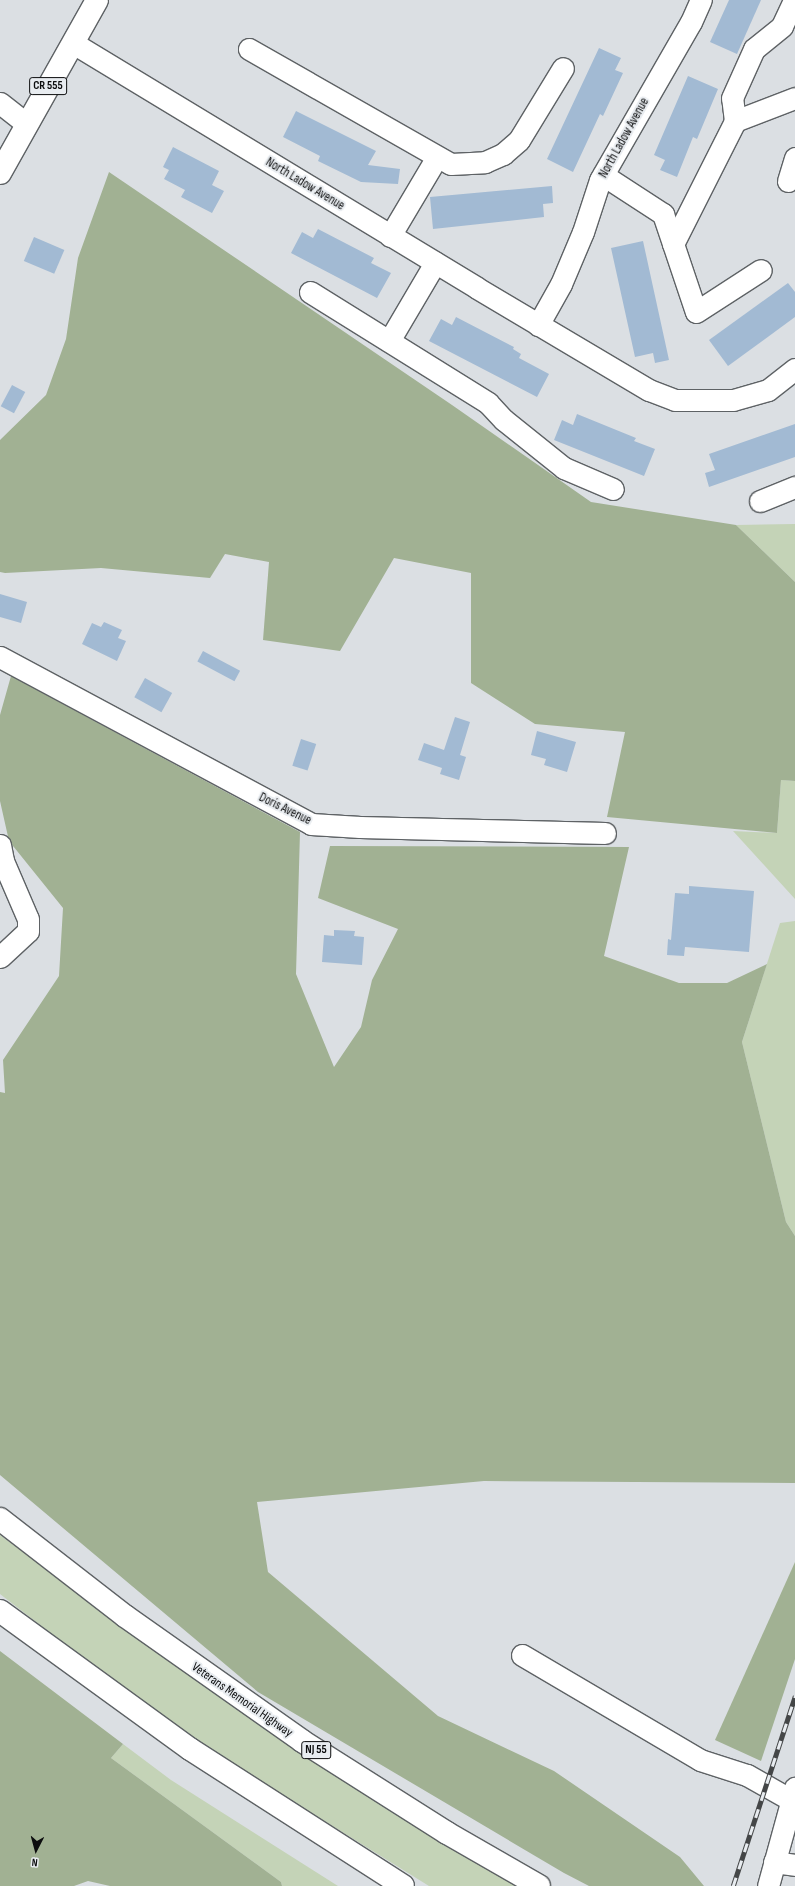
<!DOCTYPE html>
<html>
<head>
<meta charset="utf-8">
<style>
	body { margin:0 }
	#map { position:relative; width:795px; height:1886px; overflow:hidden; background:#dbdfe3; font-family:"Sofia Sans Condensed",sans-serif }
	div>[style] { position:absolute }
	.green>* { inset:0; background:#c4d3b7 }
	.forest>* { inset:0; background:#a1b193 }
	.building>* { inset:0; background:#a2bad3; transform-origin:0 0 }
	.roads { filter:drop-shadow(1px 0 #5e6265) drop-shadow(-1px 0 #5e6265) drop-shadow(0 1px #5e6265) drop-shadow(0 -1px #5e6265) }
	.minor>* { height:21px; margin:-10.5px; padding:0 10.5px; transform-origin:10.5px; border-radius:10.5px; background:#fff }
	.major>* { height:22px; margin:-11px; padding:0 11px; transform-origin:11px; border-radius:11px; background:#fff }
	.highway>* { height:22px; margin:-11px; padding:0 11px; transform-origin:11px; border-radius:11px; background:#fff }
	.rail>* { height:4.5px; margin-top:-2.25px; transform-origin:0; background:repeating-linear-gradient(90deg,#e8ecf0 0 9px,#444647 0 18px); box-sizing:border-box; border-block:1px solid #444647 }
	span { translate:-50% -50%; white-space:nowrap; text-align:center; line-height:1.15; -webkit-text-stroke:4px #e8ecf0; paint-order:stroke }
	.shield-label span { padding:1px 3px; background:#e8ecf0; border:1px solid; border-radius:3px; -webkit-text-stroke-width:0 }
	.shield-label { font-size:12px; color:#0c0d0e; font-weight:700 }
	.street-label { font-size:13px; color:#0c0d0e }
	.north { position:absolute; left:16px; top:1830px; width:40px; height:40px; -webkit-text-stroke:3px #e8ecf0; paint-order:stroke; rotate:186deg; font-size:11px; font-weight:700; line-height:16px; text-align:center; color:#0c0d0e }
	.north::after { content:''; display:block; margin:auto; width:14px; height:18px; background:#0c0d0e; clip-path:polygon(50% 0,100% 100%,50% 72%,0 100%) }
</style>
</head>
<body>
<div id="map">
	<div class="green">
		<i style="clip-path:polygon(795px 524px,795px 582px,736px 525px)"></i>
		<i style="clip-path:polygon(781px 780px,795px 781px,795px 899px,733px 831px,777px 833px)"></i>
		<i style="clip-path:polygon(795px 921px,795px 1236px,786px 1222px,742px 1042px,780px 923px)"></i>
		<i style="clip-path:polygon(0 1535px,246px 1715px,522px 1886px,429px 1886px,165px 1722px,0 1594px)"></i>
		<i style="clip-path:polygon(123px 1744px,171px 1780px,338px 1886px,282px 1886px,281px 1882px,111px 1758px)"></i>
	</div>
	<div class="forest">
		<i style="clip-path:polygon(109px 172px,452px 405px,591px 502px,736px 525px,795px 582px,795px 781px,781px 780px,777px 833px,607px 817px,625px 732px,535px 724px,471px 683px,471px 573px,394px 558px,340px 651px,263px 640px,269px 562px,225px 554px,210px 578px,101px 568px,5px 573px,0 572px,0 440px,46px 395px,66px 339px,78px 258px)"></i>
		<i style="clip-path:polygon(11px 676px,300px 832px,296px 974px,334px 1067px,361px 1027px,372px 980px,398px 929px,318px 898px,330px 846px,629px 847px,604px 956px,679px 983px,727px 983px,767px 964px,742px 1042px,786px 1222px,795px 1236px,795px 1483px,484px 1481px,257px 1502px,268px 1572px,438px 1716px,554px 1771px,680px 1857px,704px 1886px,589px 1886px,564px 1873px,258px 1692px,0 1475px,0 1092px,5px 1093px,3px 1060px,59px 976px,63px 908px,9px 841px,0 801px,0 715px)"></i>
		<i style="clip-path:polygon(795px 1562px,795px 1659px,761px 1761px,715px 1740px)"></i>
		<i style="clip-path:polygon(0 1651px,123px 1744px,111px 1758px,281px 1882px,282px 1886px,110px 1886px,88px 1881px,74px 1886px,0 1886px)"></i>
	</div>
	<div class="building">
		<i style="clip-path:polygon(729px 0,761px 0,737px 54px,710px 42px)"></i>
		<i style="clip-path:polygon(599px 48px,621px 58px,615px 70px,623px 73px,603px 116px,600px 114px,573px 172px,547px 159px)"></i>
		<i style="clip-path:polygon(688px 76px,718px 89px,697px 139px,693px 137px,677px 177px,660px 170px,665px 160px,654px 155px)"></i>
		<i style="clip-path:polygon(296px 111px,376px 151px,368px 165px,400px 169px,398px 184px,361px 182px,318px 161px,320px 156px,283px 137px)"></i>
		<i style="clip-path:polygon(173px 147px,219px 171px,212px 185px,224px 191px,212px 213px,181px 197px,185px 190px,164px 179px,169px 170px,163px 167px)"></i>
		<i style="clip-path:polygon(552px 186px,553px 203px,543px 204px,544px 217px,433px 229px,430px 197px)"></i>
		<i style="clip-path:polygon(318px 229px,374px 258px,371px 263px,391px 273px,377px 298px,291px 253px,302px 232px,313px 238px)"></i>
		<i style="left:34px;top:237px;width:33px;height:26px;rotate:23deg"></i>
		<i style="clip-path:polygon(643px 241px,669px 360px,655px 363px,653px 353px,635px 357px,611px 248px)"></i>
		<i style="clip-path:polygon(788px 283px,795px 292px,795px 317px,728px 366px,709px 340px)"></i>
		<i style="clip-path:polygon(456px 317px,514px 347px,513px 349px,521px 354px,519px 358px,549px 374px,537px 397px,429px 341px,441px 319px,452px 325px)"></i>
		<i style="left:12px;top:385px;width:15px;height:24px;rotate:28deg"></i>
		<i style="clip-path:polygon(577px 414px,636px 438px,634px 441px,655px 449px,644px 476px,554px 440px,562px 420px,573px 425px)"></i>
		<i style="clip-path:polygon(795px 424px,795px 457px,709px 487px,705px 473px,715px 470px,709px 454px)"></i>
		<i style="clip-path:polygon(0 594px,27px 602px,21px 623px,0 617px)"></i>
		<i style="clip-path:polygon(104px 622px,122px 630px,118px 638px,126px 641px,117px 661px,82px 644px,92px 623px,101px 627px)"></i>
		<i style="left:203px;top:651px;width:42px;height:12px;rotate:28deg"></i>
		<i style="left:145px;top:678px;width:31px;height:22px;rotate:29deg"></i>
		<i style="clip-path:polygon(455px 717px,470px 722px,460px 755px,466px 757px,459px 780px,440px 774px,442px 768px,418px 760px,424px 743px,444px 750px)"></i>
		<i style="clip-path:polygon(537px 731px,576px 742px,567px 772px,544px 765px,546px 759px,531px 755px)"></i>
		<i style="left:301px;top:739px;width:16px;height:28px;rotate:18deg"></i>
		<i style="clip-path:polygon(689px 886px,754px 891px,749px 952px,685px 947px,684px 956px,667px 955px,668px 939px,671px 940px,675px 893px,689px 894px)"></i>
		<i style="clip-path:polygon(334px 930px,355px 931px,354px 936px,364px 937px,362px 965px,322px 962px,324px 935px,334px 936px)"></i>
	</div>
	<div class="roads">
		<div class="minor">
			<i style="left:73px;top:43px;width:472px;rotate:31.2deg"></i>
			<i style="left:477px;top:288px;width:200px;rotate:30.7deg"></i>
			<i style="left:649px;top:390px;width:28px;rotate:21deg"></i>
			<i style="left:675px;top:400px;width:58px"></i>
			<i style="left:733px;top:400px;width:36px;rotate:-16deg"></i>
			<i style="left:768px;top:390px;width:34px;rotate:-38deg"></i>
			<i style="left:249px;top:49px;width:232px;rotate:29.7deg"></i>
			<i style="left:451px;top:164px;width:34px;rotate:-3deg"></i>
			<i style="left:485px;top:162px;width:20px;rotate:-24deg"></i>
			<i style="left:503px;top:154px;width:21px;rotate:-41deg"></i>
			<i style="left:519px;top:140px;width:84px;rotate:-58.6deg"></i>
			<i style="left:0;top:103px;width:34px;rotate:38deg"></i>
			<i style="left:735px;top:121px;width:64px;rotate:-21deg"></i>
			<i style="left:603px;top:175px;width:72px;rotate:33deg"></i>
			<i style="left:663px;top:214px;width:103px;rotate:71.4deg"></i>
			<i style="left:696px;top:312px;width:77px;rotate:-32.9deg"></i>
			<i style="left:788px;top:181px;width:24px;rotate:-73deg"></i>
			<i style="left:390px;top:236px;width:92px;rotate:-59.3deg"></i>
			<i style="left:673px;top:244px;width:138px;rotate:-63.2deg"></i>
			<i style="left:735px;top:121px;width:23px;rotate:-97deg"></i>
			<i style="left:732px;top:98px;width:54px;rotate:-65.8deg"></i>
			<i style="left:754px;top:49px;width:36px;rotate:-39deg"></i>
			<i style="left:782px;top:26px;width:29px;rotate:-65deg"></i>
			<i style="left:310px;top:292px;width:210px;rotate:31.9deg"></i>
			<i style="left:488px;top:403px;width:23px;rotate:47deg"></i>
			<i style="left:504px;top:420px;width:77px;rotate:38.7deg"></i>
			<i style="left:564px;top:468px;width:53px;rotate:23.2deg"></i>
			<i style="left:538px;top:325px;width:47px;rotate:-60.7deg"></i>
			<i style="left:561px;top:284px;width:56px;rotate:-67.1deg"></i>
			<i style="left:583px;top:232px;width:55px;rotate:-71.9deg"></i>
			<i style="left:600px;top:180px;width:182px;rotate:-60.1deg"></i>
			<i style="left:691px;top:22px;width:24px;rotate:-66deg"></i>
			<i style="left:389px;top:341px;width:91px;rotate:-59.5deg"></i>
			<i style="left:760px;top:501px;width:38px;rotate:-22deg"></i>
			<i style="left:0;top:657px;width:353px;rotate:28.2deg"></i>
			<i style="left:311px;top:824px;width:49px;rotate:3.5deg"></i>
			<i style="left:360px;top:827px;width:245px;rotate:1.4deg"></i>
			<i style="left:0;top:845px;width:16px;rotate:79deg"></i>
			<i style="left:3px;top:861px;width:63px;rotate:66.7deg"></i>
			<i style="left:28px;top:919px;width:12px;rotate:90deg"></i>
			<i style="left:28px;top:931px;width:38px;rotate:137deg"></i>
			<i style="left:522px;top:1655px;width:207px;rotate:30.5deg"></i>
			<i style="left:700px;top:1760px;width:49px;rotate:17.7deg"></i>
			<i style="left:747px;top:1775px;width:51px;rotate:29.6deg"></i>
			<i style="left:791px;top:1800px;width:4px;rotate:-14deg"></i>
			<i style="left:774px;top:1862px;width:21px;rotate:8deg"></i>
			<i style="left:768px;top:1886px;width:102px;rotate:-74.6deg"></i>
		</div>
		<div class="major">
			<i style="left:0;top:173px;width:198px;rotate:-60.7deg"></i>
		</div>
		<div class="highway">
			<i style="left:0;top:1519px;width:158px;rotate:37.8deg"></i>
			<i style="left:125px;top:1616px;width:217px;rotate:35.2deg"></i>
			<i style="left:302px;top:1741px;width:172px;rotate:32.4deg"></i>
			<i style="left:447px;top:1833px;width:106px;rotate:29.9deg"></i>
			<i style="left:0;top:1611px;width:235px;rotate:36deg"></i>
			<i style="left:190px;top:1749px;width:253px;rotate:32.7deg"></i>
		</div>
	</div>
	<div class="rail">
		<i style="left:733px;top:1886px;width:200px;rotate:-71.9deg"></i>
	</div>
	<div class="shield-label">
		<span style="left:48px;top:86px">CR 555</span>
		<span style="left:316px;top:1750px">NJ 55</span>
	</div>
	<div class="street-label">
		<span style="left:624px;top:138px;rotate:-61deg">North Ladow Avenue</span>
		<span style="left:305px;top:184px;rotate:31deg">North Ladow Avenue</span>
		<span style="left:285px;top:809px;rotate:26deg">Doris Avenue</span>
		<span style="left:242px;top:1700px;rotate:35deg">Veterans Memorial Highway</span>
	</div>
	<div class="north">N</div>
</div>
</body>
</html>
